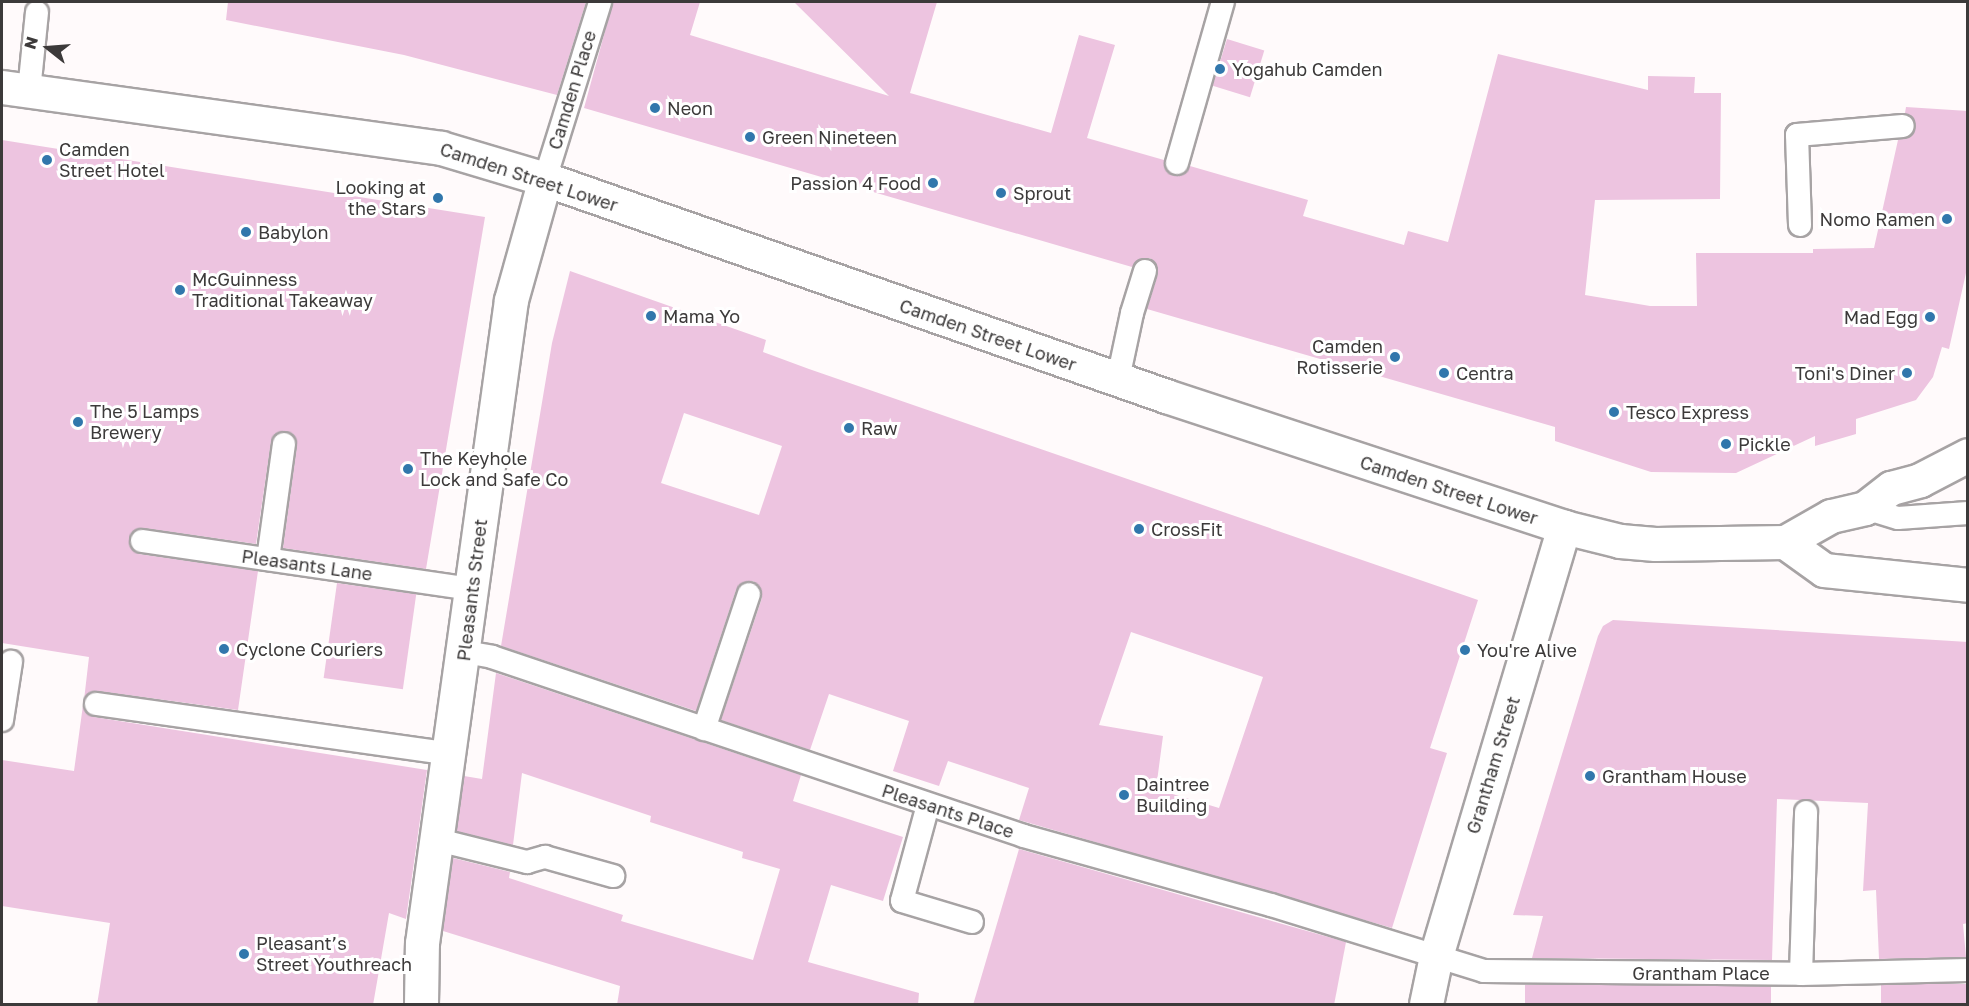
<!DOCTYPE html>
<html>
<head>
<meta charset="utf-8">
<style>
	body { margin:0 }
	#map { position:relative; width:1969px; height:1006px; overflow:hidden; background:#fffafb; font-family:"Golos Text",sans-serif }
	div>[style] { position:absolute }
	.building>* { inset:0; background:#edc4e0; transform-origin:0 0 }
	.roads { filter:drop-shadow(2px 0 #a7a3a4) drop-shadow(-2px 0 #a7a3a4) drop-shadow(0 2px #a7a3a4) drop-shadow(0 -2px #a7a3a4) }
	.lane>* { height:22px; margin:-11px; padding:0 11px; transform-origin:11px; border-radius:11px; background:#fff }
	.street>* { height:33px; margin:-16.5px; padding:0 16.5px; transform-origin:16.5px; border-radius:16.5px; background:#fff }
	.secondary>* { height:33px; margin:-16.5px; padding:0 16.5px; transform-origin:16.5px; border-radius:16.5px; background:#fff }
	.dots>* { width:16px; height:16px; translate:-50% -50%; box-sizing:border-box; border:3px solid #fff; border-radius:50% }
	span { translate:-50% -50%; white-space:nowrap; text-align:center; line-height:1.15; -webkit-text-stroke:6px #fff; paint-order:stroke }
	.poi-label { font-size:18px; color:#3c3a3a }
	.left { translate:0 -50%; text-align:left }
	.right { translate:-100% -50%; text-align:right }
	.street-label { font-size:18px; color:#3c3a3a }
	.frame { position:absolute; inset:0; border:3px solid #3c3a3a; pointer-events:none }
	.north { position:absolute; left:18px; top:18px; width:60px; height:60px; -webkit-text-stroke:4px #fff; paint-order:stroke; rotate:287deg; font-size:16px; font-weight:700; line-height:24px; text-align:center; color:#3c3a3a }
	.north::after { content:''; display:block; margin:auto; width:21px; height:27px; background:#3c3a3a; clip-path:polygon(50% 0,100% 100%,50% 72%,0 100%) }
</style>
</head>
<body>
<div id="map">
	<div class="building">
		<i style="clip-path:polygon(228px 2px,586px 2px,557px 95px,404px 55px,226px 20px)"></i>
		<i style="clip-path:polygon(613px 2px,700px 2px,690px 35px,889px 96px,794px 2px,937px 2px,910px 93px,1051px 133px,1079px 35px,1115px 45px,1087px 138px,1164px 160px,1167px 172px,1174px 176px,1186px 173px,1190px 166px,1308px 200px,1303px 216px,1404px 245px,1408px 231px,1448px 242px,1498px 54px,1648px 90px,1648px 76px,1695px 77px,1694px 93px,1721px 93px,1720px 199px,1595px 200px,1585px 295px,1650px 306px,1697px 306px,1696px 253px,1813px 253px,1813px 249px,1874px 248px,1898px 140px,1910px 137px,1915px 131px,1914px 119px,1905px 113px,1906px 107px,1968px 111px,1968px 264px,1949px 349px,1942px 347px,1933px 377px,1916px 400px,1856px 419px,1856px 434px,1815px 446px,1815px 436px,1736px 473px,1651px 472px,1555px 441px,1555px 427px,1147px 309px,1158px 274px,1155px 262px,1150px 258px,1141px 258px,1132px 267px,584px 108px)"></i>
		<i style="left:1227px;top:39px;width:39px;height:49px;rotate:17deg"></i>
		<i style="clip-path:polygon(2px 140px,485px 217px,426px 569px,283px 548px,297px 446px,293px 434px,285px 431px,274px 435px,271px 442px,256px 544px,144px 528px,131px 533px,129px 545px,139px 554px,258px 571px,238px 710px,98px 691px,90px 692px,84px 700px,89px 657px,2px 643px)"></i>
		<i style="clip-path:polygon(evenodd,570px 271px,766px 340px,763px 352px,809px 369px,1478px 600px,1430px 748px,1447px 753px,1392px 928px,1019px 820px,1029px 788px,948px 761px,939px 786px,893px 771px,909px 721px,829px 694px,810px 750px,721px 720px,762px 598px,759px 586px,753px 581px,741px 584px,736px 590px,696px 711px,501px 646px,552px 343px,570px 271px,684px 413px,782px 446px,759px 515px,661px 483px,684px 413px,570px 271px,1131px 632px,1263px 677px,1219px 808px,1156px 789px,1163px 736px,1099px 725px,1131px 632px)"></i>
		<i style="left:337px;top:583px;width:80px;height:96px;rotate:8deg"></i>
		<i style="clip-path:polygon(1613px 620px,1968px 642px,1968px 923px,1963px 924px,1966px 957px,1879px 959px,1876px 890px,1863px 891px,1868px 803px,1777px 799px,1772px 960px,1532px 958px,1543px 916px,1513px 915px,1598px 636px,1603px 626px)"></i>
		<i style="clip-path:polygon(496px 673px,801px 775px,793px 801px,903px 837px,883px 901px,831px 885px,808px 962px,919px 993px,918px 1005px,617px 1005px,620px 986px,443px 931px,453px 858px,510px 872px,509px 878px,623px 915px,621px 921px,753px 960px,780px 869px,742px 858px,743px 852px,650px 822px,651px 816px,522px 773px,513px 845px,456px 831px,464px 776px,482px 779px)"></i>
		<i style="clip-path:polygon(83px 705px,87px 714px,94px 717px,427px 770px,406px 919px,389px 913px,373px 1005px,97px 1005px,110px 923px,2px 906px,2px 760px,74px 771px)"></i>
		<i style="clip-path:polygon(1019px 849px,1346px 942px,1334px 1005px,973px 1005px)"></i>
		<i style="left:1968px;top:984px;width:21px;height:87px;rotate:90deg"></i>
		<i style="left:1525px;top:985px;width:246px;height:21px"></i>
	</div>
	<div class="roads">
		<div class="lane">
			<i style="left:29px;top:91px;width:79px;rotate:-84.2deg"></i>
			<i style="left:1177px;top:163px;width:167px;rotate:-74.1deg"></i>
			<i style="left:545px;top:179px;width:185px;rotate:-72.7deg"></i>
			<i style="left:1800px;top:225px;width:90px;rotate:-91.9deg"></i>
			<i style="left:1797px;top:135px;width:106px;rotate:-4.9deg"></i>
			<i style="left:1118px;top:379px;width:67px;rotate:-78deg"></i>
			<i style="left:1132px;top:313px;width:44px;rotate:-72.8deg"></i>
			<i style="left:1865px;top:508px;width:34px;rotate:17deg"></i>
			<i style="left:1898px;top:518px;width:70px;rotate:-4.1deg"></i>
			<i style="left:142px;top:541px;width:333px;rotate:8.3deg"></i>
			<i style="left:268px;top:559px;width:116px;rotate:-82.1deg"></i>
			<i style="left:465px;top:652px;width:27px;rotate:10deg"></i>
			<i style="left:492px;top:657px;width:561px;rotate:18.6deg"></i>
			<i style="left:1024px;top:836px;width:256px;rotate:15.6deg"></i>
			<i style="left:1271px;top:905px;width:223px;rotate:17.2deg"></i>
			<i style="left:1484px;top:971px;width:317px;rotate:0.5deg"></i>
			<i style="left:1801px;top:974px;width:167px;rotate:-1.4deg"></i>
			<i style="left:96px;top:704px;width:359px;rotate:8deg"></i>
			<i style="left:2px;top:720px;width:59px;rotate:-81.2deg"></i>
			<i style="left:704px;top:729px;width:142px;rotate:-71.6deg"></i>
			<i style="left:928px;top:805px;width:99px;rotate:105.2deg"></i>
			<i style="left:902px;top:901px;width:73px;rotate:16.7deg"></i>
			<i style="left:438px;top:840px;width:92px;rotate:13.9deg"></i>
			<i style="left:527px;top:862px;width:19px;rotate:-16deg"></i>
			<i style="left:545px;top:857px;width:71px;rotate:15.6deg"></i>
			<i style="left:1801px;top:974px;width:162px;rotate:-88.2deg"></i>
		</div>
		<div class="street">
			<i style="left:421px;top:1004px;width:61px;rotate:-89.1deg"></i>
			<i style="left:422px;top:943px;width:649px;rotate:-82.12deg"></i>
			<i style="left:511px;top:300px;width:126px;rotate:-74.3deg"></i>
			<i style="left:1426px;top:1004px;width:49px;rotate:-78.2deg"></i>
			<i style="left:1436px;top:956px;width:448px;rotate:-73.4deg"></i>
		</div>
		<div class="secondary">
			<i style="left:2px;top:87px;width:443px;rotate:7.9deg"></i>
			<i style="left:441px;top:148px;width:109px;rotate:16.6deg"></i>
			<i style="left:545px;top:179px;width:658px;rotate:19.26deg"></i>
			<i style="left:1166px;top:396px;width:419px;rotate:18.2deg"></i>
			<i style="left:1564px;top:527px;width:58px;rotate:14deg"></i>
			<i style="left:1620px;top:541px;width:35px;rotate:5deg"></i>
			<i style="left:1655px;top:544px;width:130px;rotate:-0.9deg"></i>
			<i style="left:1785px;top:542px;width:48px;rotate:35.7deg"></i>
			<i style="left:1824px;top:570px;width:145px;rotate:5.9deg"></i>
			<i style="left:1785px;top:542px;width:53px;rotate:-29.5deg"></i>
			<i style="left:1831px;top:516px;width:35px;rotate:-13deg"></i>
			<i style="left:1865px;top:508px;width:33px;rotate:-38deg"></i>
			<i style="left:1891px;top:488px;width:30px;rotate:-15deg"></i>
			<i style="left:1920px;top:480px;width:54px;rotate:-27.5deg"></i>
		</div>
	</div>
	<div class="dots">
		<i style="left:1220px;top:69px;background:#3177ac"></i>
		<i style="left:655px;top:108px;background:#3177ac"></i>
		<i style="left:750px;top:137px;background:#3177ac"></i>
		<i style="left:47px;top:160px;background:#3177ac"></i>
		<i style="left:933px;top:183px;background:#3177ac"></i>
		<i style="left:1001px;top:193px;background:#3177ac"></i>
		<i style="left:438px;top:198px;background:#3177ac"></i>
		<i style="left:1947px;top:219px;background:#3177ac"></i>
		<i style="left:246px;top:232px;background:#3177ac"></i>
		<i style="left:180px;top:290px;background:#3177ac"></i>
		<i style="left:651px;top:316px;background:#3177ac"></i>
		<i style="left:1930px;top:317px;background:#3177ac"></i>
		<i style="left:1395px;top:357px;background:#3177ac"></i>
		<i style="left:1444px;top:373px;background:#3177ac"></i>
		<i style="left:1907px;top:373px;background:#3177ac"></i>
		<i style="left:1614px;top:412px;background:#3177ac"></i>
		<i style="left:78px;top:422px;background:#3177ac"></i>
		<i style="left:849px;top:428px;background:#3177ac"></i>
		<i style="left:1726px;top:444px;background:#3177ac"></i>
		<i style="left:408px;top:469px;background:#3177ac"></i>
		<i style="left:1139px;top:529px;background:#3177ac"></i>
		<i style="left:224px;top:649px;background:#3177ac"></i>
		<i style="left:1465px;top:650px;background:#3177ac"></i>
		<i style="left:1590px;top:776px;background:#3177ac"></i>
		<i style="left:1124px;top:795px;background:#3177ac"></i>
		<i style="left:244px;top:954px;background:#3177ac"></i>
	</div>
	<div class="poi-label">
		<span class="left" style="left:1232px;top:69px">Yogahub Camden</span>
		<span class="left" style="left:667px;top:108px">Neon</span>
		<span class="left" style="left:762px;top:137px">Green Nineteen</span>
		<span class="left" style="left:59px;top:160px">Camden<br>Street Hotel</span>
		<span class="right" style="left:921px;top:183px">Passion 4 Food</span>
		<span class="right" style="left:426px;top:198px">Looking at<br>the Stars</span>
		<span class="left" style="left:1013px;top:193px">Sprout</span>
		<span class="right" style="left:1935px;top:219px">Nomo Ramen</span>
		<span class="left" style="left:258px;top:232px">Babylon</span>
		<span class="left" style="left:192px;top:290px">McGuinness<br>Traditional Takeaway</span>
		<span class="left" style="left:663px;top:316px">Mama Yo</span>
		<span class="right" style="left:1918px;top:317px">Mad Egg</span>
		<span class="right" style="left:1383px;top:357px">Camden<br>Rotisserie</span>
		<span class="left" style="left:1456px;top:373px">Centra</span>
		<span class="right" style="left:1895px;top:373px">Toni's Diner</span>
		<span class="left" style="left:90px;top:422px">The 5 Lamps<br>Brewery</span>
		<span class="left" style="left:1626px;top:412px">Tesco Express</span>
		<span class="left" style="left:861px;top:428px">Raw</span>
		<span class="left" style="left:1738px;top:444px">Pickle</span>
		<span class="left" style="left:420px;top:469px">The Keyhole<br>Lock and Safe Co</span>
		<span class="left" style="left:1151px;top:529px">CrossFit</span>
		<span class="left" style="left:236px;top:649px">Cyclone Couriers</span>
		<span class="left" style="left:1477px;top:650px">You're Alive</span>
		<span class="left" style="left:1602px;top:776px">Grantham House</span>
		<span class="left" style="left:1136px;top:795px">Daintree<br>Building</span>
		<span class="left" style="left:256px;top:954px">Pleasant’s<br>Street Youthreach</span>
	</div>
	<div class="street-label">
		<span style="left:572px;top:90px;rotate:-73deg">Camden Place</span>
		<span style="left:529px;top:177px;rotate:18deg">Camden Street Lower</span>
		<span style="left:988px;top:335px;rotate:19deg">Camden Street Lower</span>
		<span style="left:1449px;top:490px;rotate:18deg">Camden Street Lower</span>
		<span style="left:307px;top:565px;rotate:8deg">Pleasants Lane</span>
		<span style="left:472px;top:590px;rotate:-83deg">Pleasants Street</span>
		<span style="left:1493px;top:765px;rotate:-73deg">Grantham Street</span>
		<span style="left:948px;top:811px;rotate:18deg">Pleasants Place</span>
		<span style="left:1701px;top:973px">Grantham Place</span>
	</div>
	<div class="frame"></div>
	<div class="north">N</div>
</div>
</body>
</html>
